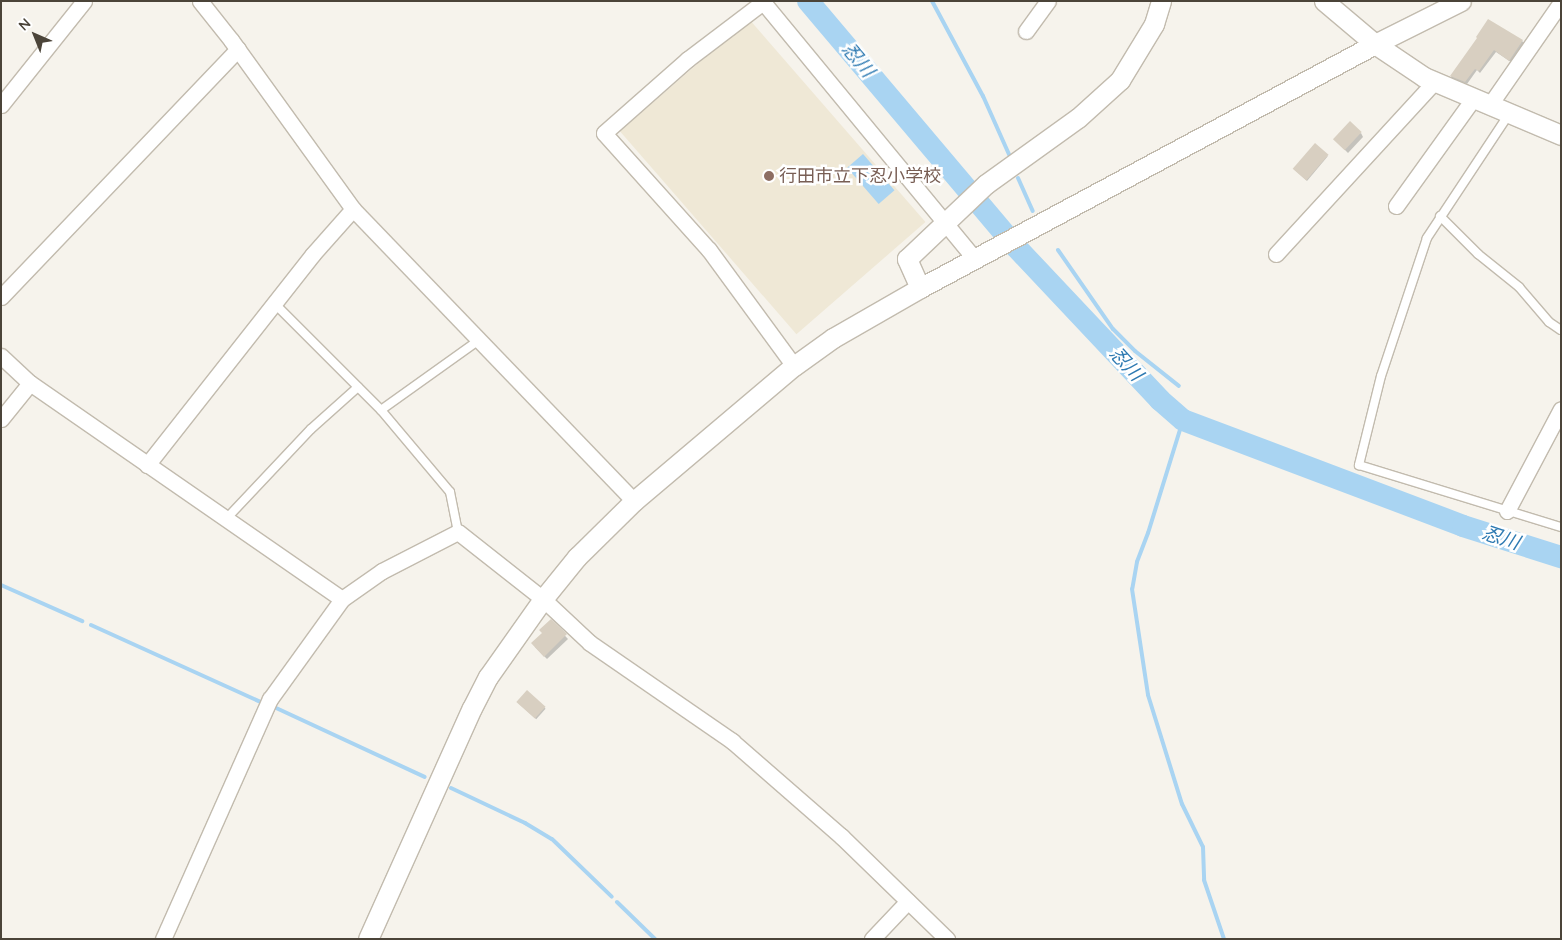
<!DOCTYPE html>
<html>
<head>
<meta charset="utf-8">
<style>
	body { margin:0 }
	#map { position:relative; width:1562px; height:940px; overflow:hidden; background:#f6f3ec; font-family:Quicksand,"Noto Sans JP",sans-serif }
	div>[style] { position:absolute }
	.education>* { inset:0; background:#efe8d6; transform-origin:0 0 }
	.water>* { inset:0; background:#a9d4f2; transform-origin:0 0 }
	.shadow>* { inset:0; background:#0003; transform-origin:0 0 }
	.stream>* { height:4px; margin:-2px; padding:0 2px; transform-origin:2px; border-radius:2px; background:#a9d4f2 }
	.river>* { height:22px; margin:-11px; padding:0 11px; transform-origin:11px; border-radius:11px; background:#a9d4f2 }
	.building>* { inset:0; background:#d8cfc1; transform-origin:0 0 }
	.roads { filter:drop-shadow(1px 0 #c2bbae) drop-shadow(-1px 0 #c2bbae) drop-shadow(0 1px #c2bbae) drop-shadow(0 -1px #c2bbae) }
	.service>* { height:8px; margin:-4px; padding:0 4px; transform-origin:4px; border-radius:4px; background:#fff }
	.minor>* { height:15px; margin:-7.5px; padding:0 7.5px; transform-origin:7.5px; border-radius:7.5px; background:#fff }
	.tertiary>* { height:19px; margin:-9.5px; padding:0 9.5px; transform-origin:9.5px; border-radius:9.5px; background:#fff }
	.dots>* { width:14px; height:14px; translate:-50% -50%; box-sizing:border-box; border:2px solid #fff; border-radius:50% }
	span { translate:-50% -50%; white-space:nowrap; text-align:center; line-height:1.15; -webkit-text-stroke:5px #fff; paint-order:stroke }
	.education-label { font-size:18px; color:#785e54 }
	.left { translate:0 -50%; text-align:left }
	.water-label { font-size:19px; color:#2e7ab2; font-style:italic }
	.frame { position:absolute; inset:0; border:2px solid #4b4439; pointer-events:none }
	.north { position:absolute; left:10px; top:10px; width:50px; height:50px; -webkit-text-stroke:4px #fff; paint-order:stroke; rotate:316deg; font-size:14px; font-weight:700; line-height:20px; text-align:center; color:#4b4439 }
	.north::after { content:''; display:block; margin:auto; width:18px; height:22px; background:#4b4439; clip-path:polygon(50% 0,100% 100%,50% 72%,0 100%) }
</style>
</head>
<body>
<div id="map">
	<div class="education">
		<i style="left:749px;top:19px;width:269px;height:171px;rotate:49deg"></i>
	</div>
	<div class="water">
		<i style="left:863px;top:154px;width:48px;height:21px;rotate:49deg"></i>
	</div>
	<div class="shadow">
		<i style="clip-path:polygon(1478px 39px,1522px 41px,1524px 43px,1511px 62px,1496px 52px,1480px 73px,1477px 70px,1467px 84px,1452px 78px,1451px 76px)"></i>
		<i style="clip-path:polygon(1361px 133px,1363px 137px,1348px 153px,1337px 142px)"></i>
		<i style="clip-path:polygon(1328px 156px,1307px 181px,1295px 170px)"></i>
		<i style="clip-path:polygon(551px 621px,568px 639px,547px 659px,535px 647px)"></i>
		<i style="left:527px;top:692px;width:25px;height:14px;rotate:42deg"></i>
	</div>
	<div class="stream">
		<i style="left:932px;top:1px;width:108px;rotate:61.8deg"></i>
		<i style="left:983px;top:96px;width:69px;rotate:66deg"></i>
		<i style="left:1018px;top:178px;width:36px;rotate:66deg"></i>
		<i style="left:1058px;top:250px;width:96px;rotate:55.2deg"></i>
		<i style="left:1113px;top:329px;width:31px;rotate:45deg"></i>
		<i style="left:1135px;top:351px;width:56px;rotate:38.5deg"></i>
		<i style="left:1183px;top:420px;width:118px;rotate:107.2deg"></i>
		<i style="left:1148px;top:533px;width:31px;rotate:111deg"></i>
		<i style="left:1137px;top:562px;width:27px;rotate:100deg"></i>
		<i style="left:1132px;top:589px;width:107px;rotate:81.4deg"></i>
		<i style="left:1148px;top:695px;width:114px;rotate:72.7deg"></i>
		<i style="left:1182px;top:804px;width:48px;rotate:64deg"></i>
		<i style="left:1203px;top:847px;width:33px;rotate:88deg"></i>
		<i style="left:1204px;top:880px;width:62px;rotate:71.3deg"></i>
		<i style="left:1px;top:585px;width:89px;rotate:24deg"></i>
		<i style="left:91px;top:625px;width:189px;rotate:24.4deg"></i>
		<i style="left:274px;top:707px;width:166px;rotate:24.9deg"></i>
		<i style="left:451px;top:788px;width:82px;rotate:25.3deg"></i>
		<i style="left:525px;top:823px;width:31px;rotate:31deg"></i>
		<i style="left:552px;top:839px;width:83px;rotate:44deg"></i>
		<i style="left:617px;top:902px;width:53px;rotate:44.2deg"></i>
	</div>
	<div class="river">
		<i style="left:808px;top:1px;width:322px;rotate:49.8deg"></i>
		<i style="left:1016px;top:247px;width:210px;rotate:46.7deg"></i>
		<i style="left:1160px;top:400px;width:30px;rotate:41deg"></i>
		<i style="left:1183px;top:420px;width:299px;rotate:20.7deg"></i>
		<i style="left:1463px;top:526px;width:103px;rotate:17.6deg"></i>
	</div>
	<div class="building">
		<i style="clip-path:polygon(1488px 19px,1523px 40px,1509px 61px,1494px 50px,1479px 71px,1475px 69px,1465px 82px,1450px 76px,1477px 38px,1476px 37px)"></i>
		<i style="left:1350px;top:121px;width:16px;height:25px;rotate:43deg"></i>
		<i style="left:1315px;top:143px;width:18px;height:34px;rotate:41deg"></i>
		<i style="clip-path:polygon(551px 619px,567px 634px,544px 657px,531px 643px,542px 633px,539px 630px)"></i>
		<i style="left:527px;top:690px;width:25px;height:16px;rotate:42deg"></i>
	</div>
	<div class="roads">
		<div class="service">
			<i style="left:1509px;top:114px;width:149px;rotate:123.5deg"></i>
			<i style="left:1427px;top:238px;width:145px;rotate:108.4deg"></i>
			<i style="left:1381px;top:376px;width:92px;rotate:103.9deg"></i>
			<i style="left:1359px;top:465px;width:211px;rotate:17.1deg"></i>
			<i style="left:1440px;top:216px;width:54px;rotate:45deg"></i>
			<i style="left:1478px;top:254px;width:53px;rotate:38.8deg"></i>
			<i style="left:1519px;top:287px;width:46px;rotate:49.4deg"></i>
			<i style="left:1549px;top:322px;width:14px;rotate:34deg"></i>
			<i style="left:275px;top:304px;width:150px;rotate:45deg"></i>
			<i style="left:381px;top:410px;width:107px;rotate:49.9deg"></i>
			<i style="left:450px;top:492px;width:41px;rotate:78.7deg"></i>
			<i style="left:381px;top:410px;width:120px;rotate:-35.5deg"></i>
			<i style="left:227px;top:518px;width:122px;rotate:-46.7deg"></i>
			<i style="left:311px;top:429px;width:63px;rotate:-41.8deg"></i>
		</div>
		<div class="minor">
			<i style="left:200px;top:1px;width:50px;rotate:51.5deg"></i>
			<i style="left:231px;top:40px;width:208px;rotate:54.2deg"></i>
			<i style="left:353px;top:209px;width:405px;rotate:46.1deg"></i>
			<i style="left:1026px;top:31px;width:37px;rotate:-54deg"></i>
			<i style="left:1px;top:105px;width:133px;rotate:-51.4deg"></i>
			<i style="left:1489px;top:106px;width:126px;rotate:-55.3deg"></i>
			<i style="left:1396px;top:206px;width:132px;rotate:-54.3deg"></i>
			<i style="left:1276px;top:254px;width:234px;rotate:-47.4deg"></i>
			<i style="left:1px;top:297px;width:343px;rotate:-46.3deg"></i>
			<i style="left:1px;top:356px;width:40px;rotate:43deg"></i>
			<i style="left:30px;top:383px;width:379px;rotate:34.7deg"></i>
			<i style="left:342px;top:599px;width:49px;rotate:-35deg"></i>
			<i style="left:382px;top:571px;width:85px;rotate:-27.2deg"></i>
			<i style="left:458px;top:532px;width:108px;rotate:38.2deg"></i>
			<i style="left:543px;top:599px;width:64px;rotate:43.1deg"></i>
			<i style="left:590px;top:643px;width:173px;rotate:34.6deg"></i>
			<i style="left:732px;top:741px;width:145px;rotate:41.1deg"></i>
			<i style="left:841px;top:836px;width:148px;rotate:44.2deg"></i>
			<i style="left:794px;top:366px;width:144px;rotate:-126.2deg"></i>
			<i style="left:709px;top:250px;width:157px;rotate:-131.9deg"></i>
			<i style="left:604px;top:133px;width:112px;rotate:-41.4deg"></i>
			<i style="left:688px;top:59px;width:94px;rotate:-37.2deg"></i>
			<i style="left:763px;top:2px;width:333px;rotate:50.5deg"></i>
			<i style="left:1px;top:419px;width:46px;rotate:-51.1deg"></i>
			<i style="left:147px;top:465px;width:268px;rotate:-51.8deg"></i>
			<i style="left:313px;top:254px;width:60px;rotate:-48.4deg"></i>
			<i style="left:1507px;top:511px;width:115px;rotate:-62.1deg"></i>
			<i style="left:163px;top:939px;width:263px;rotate:-66deg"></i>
			<i style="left:270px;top:699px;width:123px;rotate:-54.2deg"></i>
			<i style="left:872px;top:939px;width:52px;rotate:-46.5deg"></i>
		</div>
		<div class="tertiary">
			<i style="left:1324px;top:1px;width:67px;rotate:40.1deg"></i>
			<i style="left:1375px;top:44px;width:59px;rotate:34deg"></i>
			<i style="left:1424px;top:77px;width:149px;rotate:22.9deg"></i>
			<i style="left:920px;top:288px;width:32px;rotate:-114deg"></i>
			<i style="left:907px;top:259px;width:109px;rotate:-43.5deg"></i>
			<i style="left:986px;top:184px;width:113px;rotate:-35.7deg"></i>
			<i style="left:1078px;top:118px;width:57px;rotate:-42.1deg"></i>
			<i style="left:1120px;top:80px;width:66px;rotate:-58.7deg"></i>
			<i style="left:1154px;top:24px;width:24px;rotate:-73deg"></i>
			<i style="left:368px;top:939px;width:253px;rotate:-65.8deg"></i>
			<i style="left:472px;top:708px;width:35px;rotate:-63deg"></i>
			<i style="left:488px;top:677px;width:95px;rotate:-54.8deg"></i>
			<i style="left:543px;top:599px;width:54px;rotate:-51deg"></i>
			<i style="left:577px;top:557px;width:80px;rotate:-44.5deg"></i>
			<i style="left:634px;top:501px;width:209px;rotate:-40.2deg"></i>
			<i style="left:794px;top:366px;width:48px;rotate:-35.7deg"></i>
			<i style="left:833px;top:338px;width:100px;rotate:-29.9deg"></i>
			<i style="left:920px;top:288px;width:516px;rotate:-28.2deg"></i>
			<i style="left:1375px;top:44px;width:96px;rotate:-26.6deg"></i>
		</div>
	</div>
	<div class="dots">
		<i style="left:769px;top:176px;background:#8d6e63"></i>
	</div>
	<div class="education-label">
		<span class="left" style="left:779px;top:176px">行田市立下忍小学校</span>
	</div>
	<div class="water-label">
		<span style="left:858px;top:60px;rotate:50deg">忍川</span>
		<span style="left:1126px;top:364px;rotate:47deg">忍川</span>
		<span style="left:1501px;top:538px;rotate:18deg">忍川</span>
	</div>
	<div class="frame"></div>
	<div class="north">N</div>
</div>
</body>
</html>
